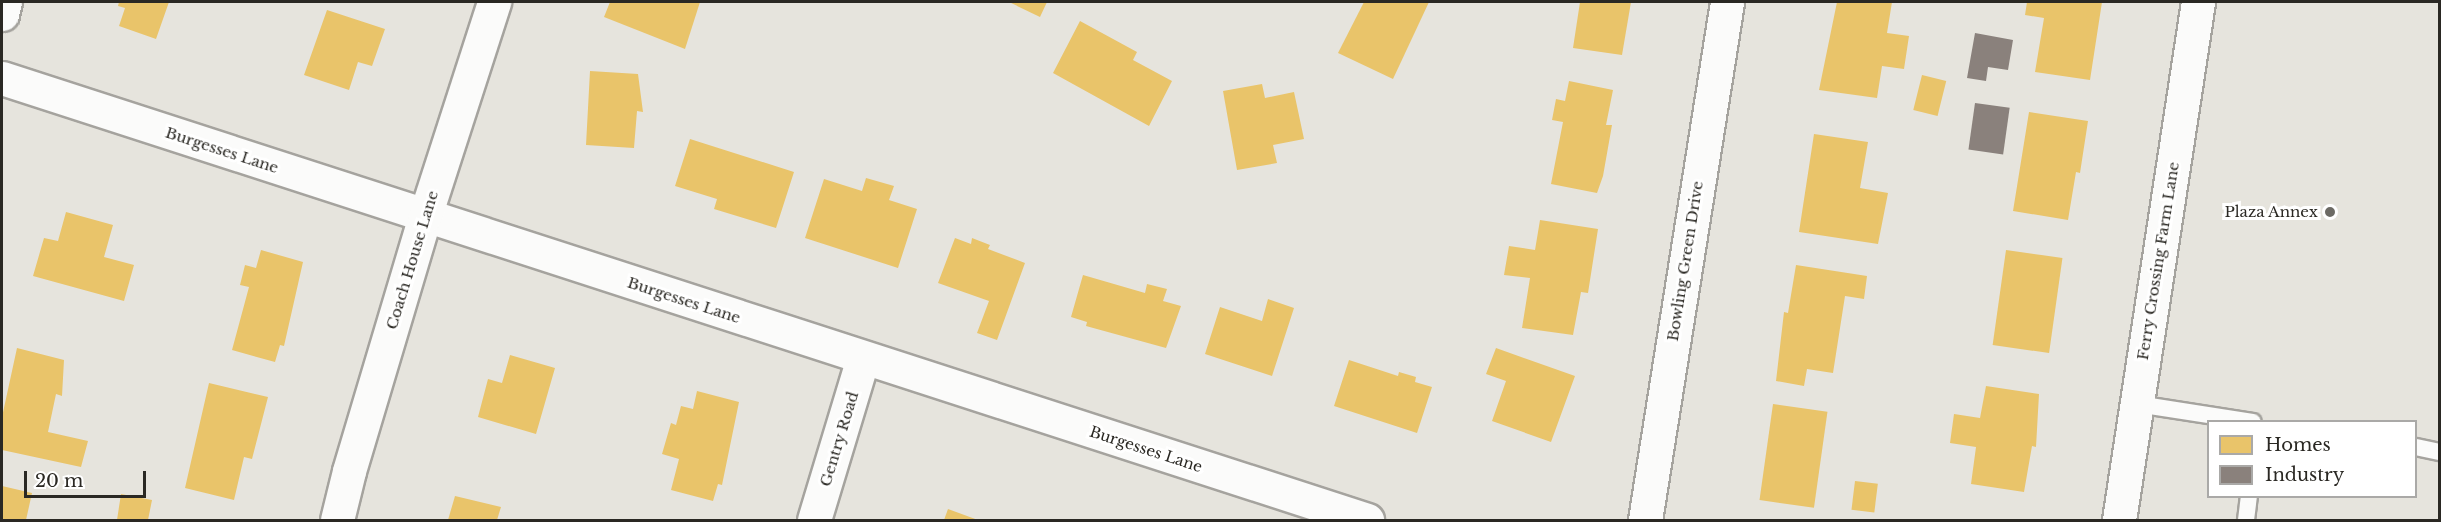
<!DOCTYPE html>
<html>
<head>
<meta charset="utf-8">
<style>
	body { margin:0 }
	#map { position:relative; width:2441px; height:522px; overflow:hidden; background:#e6e4dd; font-family:"Libre Baskerville",serif }
	div>[style] { position:absolute }
	.homes>* { inset:0; background:#e9c46a; transform-origin:0 0 }
	.industry>* { inset:0; background:#8a817c; transform-origin:0 0 }
	.roads { filter:drop-shadow(2px 0 #a5a39e) drop-shadow(-2px 0 #a5a39e) drop-shadow(0 2px #a5a39e) drop-shadow(0 -2px #a5a39e) }
	.service>* { height:16px; margin:-8px; padding:0 8px; transform-origin:8px; border-radius:8px; background:#fbfbfa }
	.minor>* { height:33px; margin:-16.5px; padding:0 16.5px; transform-origin:16.5px; border-radius:16.5px; background:#fbfbfa }
	.dots>* { width:16px; height:16px; translate:-50% -50%; box-sizing:border-box; border:3px solid #fff; border-radius:50% }
	span { translate:-50% -50%; white-space:nowrap; text-align:center; line-height:1.15; -webkit-text-stroke:6px #fff; paint-order:stroke }
	.street-label { font-size:15px; color:#2a2823 }
	.poi-label { font-size:15px; color:#2a2823 }
	.right { translate:-100% -50%; text-align:right }
	.frame { position:absolute; inset:0; border:3px solid #2a2823; pointer-events:none }
	.legend { position:absolute; left:2207px; top:420px; width:210px; height:78px; box-sizing:border-box; background:#fff; border:2px solid #aaa9a7; margin:0; padding:8px 10px; list-style:none; font-size:18px; color:#2a2823 }
	.legend li { display:flex; align-items:center; gap:12px; height:30px }
	.legend b { width:30px; border:2px solid #aaa9a7 }
	.scale { position:absolute; left:24px; top:471px; width:122px; height:27px; box-sizing:border-box; border:3px solid #2a2823; border-top:0; padding-left:8px; font-size:18px; line-height:21px; white-space:nowrap; color:#2a2823; -webkit-text-stroke:4px #fff; paint-order:stroke }
</style>
</head>
<body>
<div id="map">
	<div class="homes">
		<i style="clip-path:polygon(119px 2px,169px 2px,156px 39px,119px 26px,125px 8px,118px 6px)"></i>
		<i style="clip-path:polygon(610px 2px,700px 2px,685px 49px,604px 17px)"></i>
		<i style="clip-path:polygon(1009px 2px,1047px 2px,1040px 17px)"></i>
		<i style="clip-path:polygon(1364px 2px,1429px 2px,1393px 79px,1338px 53px)"></i>
		<i style="clip-path:polygon(1580px 2px,1631px 2px,1622px 55px,1573px 48px)"></i>
		<i style="clip-path:polygon(1837px 2px,1892px 2px,1887px 33px,1909px 36px,1904px 69px,1882px 66px,1877px 98px,1819px 90px)"></i>
		<i style="clip-path:polygon(2027px 2px,2102px 2px,2090px 80px,2035px 72px,2044px 18px,2025px 15px)"></i>
		<i style="clip-path:polygon(327px 10px,385px 29px,372px 66px,358px 62px,349px 90px,304px 75px)"></i>
		<i style="clip-path:polygon(1080px 21px,1137px 52px,1133px 60px,1172px 81px,1149px 126px,1053px 73px)"></i>
		<i style="clip-path:polygon(590px 71px,638px 74px,643px 112px,637px 111px,634px 148px,586px 145px)"></i>
		<i style="left:1922px;top:75px;width:25px;height:36px;rotate:14deg"></i>
		<i style="clip-path:polygon(1569px 81px,1613px 90px,1606px 125px,1612px 125px,1603px 176px,1597px 193px,1551px 184px,1563px 122px,1552px 120px,1556px 99px,1565px 101px)"></i>
		<i style="clip-path:polygon(1262px 84px,1265px 98px,1294px 92px,1304px 139px,1273px 145px,1277px 163px,1237px 170px,1223px 91px)"></i>
		<i style="clip-path:polygon(2029px 112px,2088px 121px,2080px 173px,2076px 172px,2068px 220px,2013px 211px)"></i>
		<i style="clip-path:polygon(1814px 134px,1868px 142px,1860px 188px,1888px 193px,1878px 244px,1799px 232px)"></i>
		<i style="clip-path:polygon(690px 139px,794px 172px,776px 228px,714px 209px,717px 199px,675px 186px)"></i>
		<i style="clip-path:polygon(866px 178px,894px 186px,889px 200px,917px 209px,898px 268px,805px 238px,824px 179px,862px 191px)"></i>
		<i style="clip-path:polygon(66px 212px,113px 225px,104px 257px,134px 265px,124px 301px,33px 276px,44px 238px,58px 241px)"></i>
		<i style="clip-path:polygon(1540px 220px,1598px 229px,1588px 293px,1581px 292px,1573px 335px,1522px 328px,1530px 278px,1504px 275px,1509px 246px,1535px 250px)"></i>
		<i style="clip-path:polygon(955px 238px,971px 244px,972px 238px,990px 245px,988px 249px,1025px 263px,997px 340px,977px 333px,989px 301px,938px 283px)"></i>
		<i style="clip-path:polygon(261px 250px,303px 262px,284px 346px,280px 345px,275px 362px,232px 350px,249px 287px,240px 285px,245px 265px,256px 268px)"></i>
		<i style="left:2006px;top:250px;width:57px;height:96px;rotate:8deg"></i>
		<i style="clip-path:polygon(1796px 265px,1867px 276px,1864px 299px,1845px 296px,1833px 373px,1807px 369px,1804px 386px,1776px 381px,1784px 312px,1788px 313px)"></i>
		<i style="clip-path:polygon(1083px 275px,1145px 293px,1147px 284px,1167px 289px,1163px 301px,1181px 306px,1166px 348px,1086px 326px,1087px 322px,1071px 317px)"></i>
		<i style="clip-path:polygon(1268px 299px,1294px 308px,1272px 376px,1205px 354px,1220px 307px,1262px 321px)"></i>
		<i style="clip-path:polygon(17px 348px,64px 360px,62px 396px,56px 394px,48px 432px,88px 441px,81px 467px,2px 450px,2px 417px)"></i>
		<i style="clip-path:polygon(1496px 348px,1575px 376px,1551px 442px,1492px 421px,1506px 381px,1486px 374px)"></i>
		<i style="clip-path:polygon(510px 355px,555px 368px,536px 434px,478px 417px,488px 379px,502px 383px)"></i>
		<i style="clip-path:polygon(1349px 360px,1398px 376px,1399px 372px,1416px 377px,1415px 382px,1432px 387px,1417px 433px,1334px 406px)"></i>
		<i style="clip-path:polygon(209px 383px,268px 397px,252px 459px,244px 457px,234px 500px,185px 488px)"></i>
		<i style="clip-path:polygon(1986px 386px,2039px 394px,2036px 447px,2032px 446px,2024px 492px,1971px 484px,1976px 447px,1950px 443px,1954px 414px,1980px 418px)"></i>
		<i style="clip-path:polygon(697px 391px,739px 402px,722px 485px,718px 484px,713px 501px,671px 490px,679px 459px,662px 454px,671px 423px,676px 425px,681px 406px,693px 409px)"></i>
		<i style="left:1773px;top:404px;width:55px;height:97px;rotate:8deg"></i>
		<i style="left:1855px;top:481px;width:23px;height:29px;rotate:7deg"></i>
		<i style="clip-path:polygon(2px 486px,32px 493px,26px 520px,2px 520px)"></i>
		<i style="clip-path:polygon(121px 494px,152px 500px,148px 520px,117px 520px)"></i>
		<i style="clip-path:polygon(455px 496px,501px 507px,497px 520px,448px 520px)"></i>
		<i style="clip-path:polygon(948px 509px,978px 520px,944px 520px)"></i>
	</div>
	<div class="industry">
		<i style="clip-path:polygon(1975px 33px,2013px 40px,2008px 70px,1988px 67px,1986px 81px,1967px 78px)"></i>
		<i style="left:1975px;top:103px;width:35px;height:47px;rotate:8deg"></i>
	</div>
	<div class="roads">
		<div class="service">
			<i style="left:2137px;top:404px;width:117px;rotate:8.8deg"></i>
			<i style="left:2416px;top:447px;width:25px;rotate:12deg"></i>
			<i style="left:2246px;top:520px;width:24px;rotate:-83deg"></i>
		</div>
		<div class="minor">
			<i style="left:2px;top:14px;width:12px;rotate:-76deg"></i>
			<i style="left:2px;top:78px;width:1435px;rotate:17.94deg"></i>
			<i style="left:337px;top:520px;width:50px;rotate:-76.2deg"></i>
			<i style="left:349px;top:471px;width:266px;rotate:-73.4deg"></i>
			<i style="left:425px;top:216px;width:225px;rotate:-72.1deg"></i>
			<i style="left:814px;top:520px;width:169px;rotate:-73.2deg"></i>
			<i style="left:1645px;top:520px;width:524px;rotate:-81deg"></i>
			<i style="left:2119px;top:520px;width:524px;rotate:-81.33deg"></i>
		</div>
	</div>
	<div class="dots">
		<i style="left:2330px;top:212px;background:#6c6a64"></i>
	</div>
	<div class="street-label">
		<span style="left:222px;top:150px;rotate:18deg">Burgesses Lane</span>
		<span style="left:412px;top:260px;rotate:-73deg">Coach House Lane</span>
		<span style="left:1685px;top:261px;rotate:-81deg">Bowling Green Drive</span>
		<span style="left:2158px;top:261px;rotate:-81deg">Ferry Crossing Farm Lane</span>
		<span style="left:684px;top:300px;rotate:18deg">Burgesses Lane</span>
		<span style="left:839px;top:439px;rotate:-73deg">Gentry Road</span>
		<span style="left:1146px;top:449px;rotate:18deg">Burgesses Lane</span>
	</div>
	<div class="poi-label">
		<span class="right" style="left:2318px;top:212px">Plaza Annex</span>
	</div>
	<div class="frame"></div>
	<ul class="legend">
	<li><b style="height:16px;background:#e9c46a"></b>Homes</li>
	<li><b style="height:16px;background:#8a817c"></b>Industry</li>
	</ul>
	<div class="scale">20 m</div>
</div>
</body>
</html>
